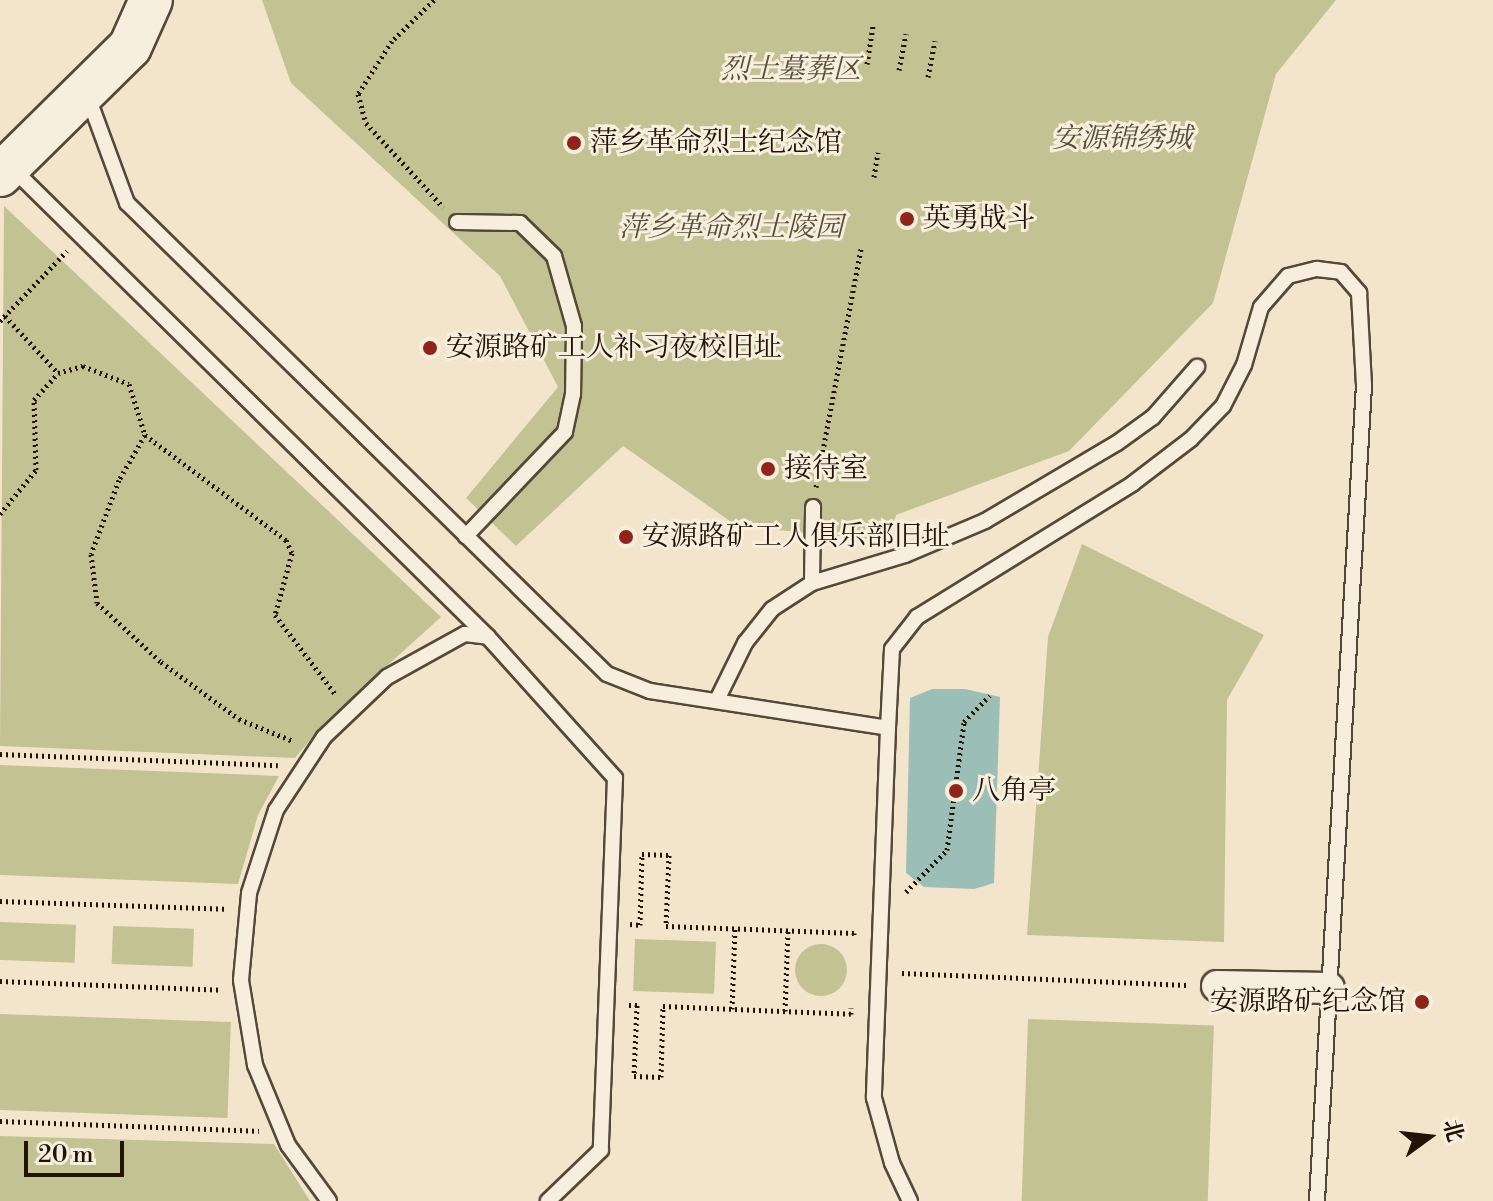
<!DOCTYPE html>
<html>
<head>
<meta charset="utf-8">
<style>
	body { margin:0 }
	#map { position:relative; width:1493px; height:1201px; overflow:hidden; background:#f3e5cc; font-family:"Libre Bodoni","Noto Serif SC",serif }
	div>[style] { position:absolute }
	.green>* { inset:0; background:#c3c292; transform-origin:0 0 }
	.round { border-radius:50% }
	.water>* { inset:0; background:#9bbfb6 }
	.path>* { height:5px; margin-top:-2.5px; transform-origin:0; background:repeating-linear-gradient(90deg,#221306 0 2px,transparent 0 6px) }
	.roads { filter:drop-shadow(2px 0 #564838) drop-shadow(-2px 0 #564838) drop-shadow(0 2px #564838) drop-shadow(0 -2px #564838) }
	.lane>* { height:14px; margin:-7px; padding:0 7px; transform-origin:7px; border-radius:7px; background:#f7eede }
	.street>* { height:30px; margin:-15px; padding:0 15px; transform-origin:15px; border-radius:15px; background:#f7eede }
	.secondary>* { height:42px; margin:-21px; padding:0 21px; transform-origin:21px; border-radius:21px; background:#f7eede }
	.dots>* { width:22px; height:22px; translate:-50% -50%; box-sizing:border-box; border:4px solid #f7eede; border-radius:50% }
	span { translate:-50% -50%; white-space:nowrap; text-align:center; line-height:1.15; -webkit-text-stroke:6px #f7eede; paint-order:stroke }
	.park-label { font-size:28px; color:#5a5037; font-style:italic }
	.poi-label { font-size:28px; color:#221306 }
	.left { translate:0 -50%; text-align:left }
	.right { translate:-100% -50%; text-align:right }
	.north { position:absolute; left:1389px; top:1097px; width:80px; height:80px; -webkit-text-stroke:6px #f7eede; paint-order:stroke; rotate:75deg; font-size:22px; font-weight:700; line-height:32px; text-align:center; color:#221306 }
	.north::after { content:''; display:block; margin:auto; width:28px; height:36px; background:#221306; clip-path:polygon(50% 0,100% 100%,50% 72%,0 100%) }
	.scale { position:absolute; left:24px; top:1141px; width:100px; height:36px; box-sizing:border-box; border:4px solid #221306; border-top:0; padding-left:10px; font-size:24px; line-height:28px; white-space:nowrap; color:#221306; -webkit-text-stroke:6px #f7eede; paint-order:stroke }
</style>
</head>
<body>
<div id="map">
	<div class="green">
		<i style="clip-path:polygon(262px 0,1336px 0,1276px 74px,1213px 303px,1069px 451px,896px 515px,890px 541px,737px 526px,623px 446px,516px 546px,466px 498px,558px 387px,500px 276px,291px 83px)"></i>
		<i style="clip-path:polygon(4px 206px,441px 617px,325px 722px,295px 758px,0 746px)"></i>
		<i style="clip-path:polygon(1082px 544px,1264px 635px,1227px 700px,1224px 942px,1027px 935px,1048px 637px)"></i>
		<i style="clip-path:polygon(0 765px,279px 776px,258px 815px,238px 884px,0 875px)"></i>
		<i style="left:0;top:922px;width:76px;height:38px;rotate:2deg"></i>
		<i style="left:113px;top:926px;width:81px;height:38px;rotate:2deg"></i>
		<i style="left:635px;top:939px;width:81px;height:52px;rotate:2deg"></i>
		<i class="round" style="left:795px;top:944px;width:52px;height:52px"></i>
		<i style="left:0;top:1014px;width:231px;height:96px;rotate:2deg"></i>
		<i style="left:1028px;top:1019px;width:186px;height:182px;rotate:2deg"></i>
		<i style="clip-path:polygon(0 1136px,274px 1144px,310px 1201px,0 1201px)"></i>
	</div>
	<div class="water">
		<i style="clip-path:polygon(932px 689px,965px 689px,1000px 697px,994px 883px,974px 889px,924px 887px,906px 873px,910px 698px)"></i>
	</div>
	<div class="path">
		<i style="left:434px;top:0;width:59px;rotate:135.7deg"></i>
		<i style="left:392px;top:41px;width:63px;rotate:122.7deg"></i>
		<i style="left:358px;top:94px;width:30px;rotate:75deg"></i>
		<i style="left:366px;top:123px;width:114px;rotate:47.5deg"></i>
		<i style="left:867px;top:64px;width:38px;rotate:-81deg"></i>
		<i style="left:899px;top:70px;width:37px;rotate:-79deg"></i>
		<i style="left:928px;top:77px;width:37px;rotate:-79deg"></i>
		<i style="left:874px;top:177px;width:25px;rotate:-81deg"></i>
		<i style="left:5px;top:316px;width:78px;rotate:47.1deg"></i>
		<i style="left:58px;top:373px;width:26px;rotate:-16deg"></i>
		<i style="left:83px;top:366px;width:49px;rotate:21.4deg"></i>
		<i style="left:129px;top:384px;width:53px;rotate:72.6deg"></i>
		<i style="left:145px;top:435px;width:176px;rotate:36.7deg"></i>
		<i style="left:286px;top:540px;width:14px;rotate:65deg"></i>
		<i style="left:292px;top:553px;width:64px;rotate:105.3deg"></i>
		<i style="left:275px;top:615px;width:101px;rotate:52.7deg"></i>
		<i style="left:0;top:321px;width:97px;rotate:-46.3deg"></i>
		<i style="left:145px;top:435px;width:52px;rotate:120deg"></i>
		<i style="left:119px;top:480px;width:79px;rotate:110.7deg"></i>
		<i style="left:91px;top:554px;width:49px;rotate:83deg"></i>
		<i style="left:97px;top:603px;width:87px;rotate:42.7deg"></i>
		<i style="left:161px;top:662px;width:97px;rotate:36.2deg"></i>
		<i style="left:239px;top:719px;width:58px;rotate:22.2deg"></i>
		<i style="left:816px;top:487px;width:243px;rotate:-79.3deg"></i>
		<i style="left:0;top:514px;width:57px;rotate:-50.7deg"></i>
		<i style="left:36px;top:470px;width:70px;rotate:-91.6deg"></i>
		<i style="left:34px;top:400px;width:36px;rotate:-48deg"></i>
		<i style="left:0;top:754px;width:278px;rotate:2.3deg"></i>
		<i style="left:906px;top:892px;width:59px;rotate:-45.7deg"></i>
		<i style="left:947px;top:850px;width:129px;rotate:-82.4deg"></i>
		<i style="left:964px;top:722px;width:37px;rotate:-46deg"></i>
		<i style="left:0;top:901px;width:225px;rotate:2deg"></i>
		<i style="left:630px;top:924px;width:10px;rotate:6deg"></i>
		<i style="left:640px;top:925px;width:71px;rotate:-88.4deg"></i>
		<i style="left:642px;top:854px;width:27px;rotate:2deg"></i>
		<i style="left:669px;top:855px;width:71px;rotate:92.4deg"></i>
		<i style="left:666px;top:926px;width:188px;rotate:2.1deg"></i>
		<i style="left:854px;top:933px;width:5px;rotate:90deg"></i>
		<i style="left:902px;top:973px;width:285px;rotate:2.4deg"></i>
		<i style="left:0;top:981px;width:221px;rotate:2.3deg"></i>
		<i style="left:629px;top:1005px;width:8px"></i>
		<i style="left:637px;top:1005px;width:71px;rotate:92.4deg"></i>
		<i style="left:634px;top:1076px;width:27px;rotate:2deg"></i>
		<i style="left:661px;top:1077px;width:71px;rotate:-88.4deg"></i>
		<i style="left:663px;top:1006px;width:188px;rotate:2.4deg"></i>
		<i style="left:851px;top:1014px;width:6px;rotate:-90deg"></i>
		<i style="left:732px;top:1009px;width:80px;rotate:-87.9deg"></i>
		<i style="left:785px;top:1011px;width:80px;rotate:-87.9deg"></i>
		<i style="left:0;top:1121px;width:259px;rotate:2.2deg"></i>
	</div>
	<div class="roads">
		<div class="lane">
			<i style="left:88px;top:97px;width:113px;rotate:69.8deg"></i>
			<i style="left:127px;top:203px;width:672px;rotate:44.46deg"></i>
			<i style="left:607px;top:674px;width:46px;rotate:21.6deg"></i>
			<i style="left:650px;top:691px;width:241px;rotate:8.8deg"></i>
			<i style="left:888px;top:728px;width:370px;rotate:92.2deg"></i>
			<i style="left:874px;top:1098px;width:67px;rotate:74.5deg"></i>
			<i style="left:892px;top:1163px;width:42px;rotate:64.7deg"></i>
			<i style="left:13px;top:169px;width:667px;rotate:44.57deg"></i>
			<i style="left:457px;top:222px;width:63px;rotate:0.9deg"></i>
			<i style="left:520px;top:223px;width:47px;rotate:44.1deg"></i>
			<i style="left:554px;top:256px;width:73px;rotate:74.1deg"></i>
			<i style="left:574px;top:326px;width:68px;rotate:90.8deg"></i>
			<i style="left:573px;top:394px;width:39px;rotate:102deg"></i>
			<i style="left:565px;top:432px;width:144px;rotate:133.6deg"></i>
			<i style="left:812px;top:583px;width:76px;rotate:-89.2deg"></i>
			<i style="left:717px;top:700px;width:64px;rotate:-63.8deg"></i>
			<i style="left:745px;top:643px;width:43px;rotate:-51.5deg"></i>
			<i style="left:772px;top:609px;width:48px;rotate:-33deg"></i>
			<i style="left:812px;top:583px;width:97px;rotate:-16.8deg"></i>
			<i style="left:905px;top:555px;width:87px;rotate:-23deg"></i>
			<i style="left:985px;top:521px;width:153px;rotate:-30.6deg"></i>
			<i style="left:1117px;top:443px;width:44px;rotate:-35.8deg"></i>
			<i style="left:1153px;top:417px;width:67px;rotate:-48.7deg"></i>
			<i style="left:888px;top:728px;width:79px;rotate:-87.1deg"></i>
			<i style="left:892px;top:649px;width:41px;rotate:-52deg"></i>
			<i style="left:917px;top:617px;width:253px;rotate:-31.7deg"></i>
			<i style="left:1132px;top:484px;width:74px;rotate:-37.3deg"></i>
			<i style="left:1191px;top:439px;width:46px;rotate:-45.9deg"></i>
			<i style="left:1223px;top:406px;width:46px;rotate:-62.9deg"></i>
			<i style="left:1244px;top:365px;width:60px;rotate:-73.7deg"></i>
			<i style="left:1261px;top:307px;width:41px;rotate:-48.9deg"></i>
			<i style="left:1288px;top:276px;width:30px;rotate:-14deg"></i>
			<i style="left:1317px;top:269px;width:24px;rotate:7deg"></i>
			<i style="left:1341px;top:272px;width:28px;rotate:49deg"></i>
			<i style="left:1359px;top:293px;width:92px;rotate:86.9deg"></i>
			<i style="left:1364px;top:385px;width:817px;rotate:93.3deg"></i>
			<i style="left:329px;top:1201px;width:69px;rotate:-126.2deg"></i>
			<i style="left:288px;top:1145px;width:87px;rotate:-112.4deg"></i>
			<i style="left:255px;top:1065px;width:86px;rotate:-99.4deg"></i>
			<i style="left:241px;top:980px;width:87px;rotate:-84.7deg"></i>
			<i style="left:249px;top:893px;width:87px;rotate:-72deg"></i>
			<i style="left:276px;top:810px;width:87px;rotate:-56.7deg"></i>
			<i style="left:324px;top:737px;width:87px;rotate:-43.6deg"></i>
			<i style="left:387px;top:677px;width:89px;rotate:-28.9deg"></i>
			<i style="left:465px;top:634px;width:23px;rotate:7deg"></i>
			<i style="left:488px;top:637px;width:190px;rotate:48deg"></i>
			<i style="left:615px;top:778px;width:372px;rotate:92.2deg"></i>
			<i style="left:601px;top:1150px;width:74px;rotate:136.1deg"></i>
		</div>
		<div class="street">
			<i style="left:1217px;top:986px;width:112px;rotate:1deg"></i>
		</div>
		<div class="secondary">
			<i style="left:0;top:175px;width:182px;rotate:-44.6deg"></i>
			<i style="left:130px;top:47px;width:51px;rotate:-65.9deg"></i>
		</div>
	</div>
	<div class="dots">
		<i style="left:574px;top:143px;background:#8f2418"></i>
		<i style="left:907px;top:219px;background:#8f2418"></i>
		<i style="left:430px;top:348px;background:#8f2418"></i>
		<i style="left:768px;top:469px;background:#8f2418"></i>
		<i style="left:626px;top:537px;background:#8f2418"></i>
		<i style="left:956px;top:791px;background:#8f2418"></i>
		<i style="left:1422px;top:1002px;background:#8f2418"></i>
	</div>
	<div class="park-label">
		<span style="left:791px;top:70px">烈士墓葬区</span>
		<span style="left:1122px;top:139px">安源锦绣城</span>
		<span style="left:731px;top:228px">萍乡革命烈士陵园</span>
	</div>
	<div class="poi-label">
		<span class="left" style="left:590px;top:143px">萍乡革命烈士纪念馆</span>
		<span class="left" style="left:923px;top:219px">英勇战斗</span>
		<span class="left" style="left:446px;top:348px">安源路矿工人补习夜校旧址</span>
		<span class="left" style="left:784px;top:469px">接待室</span>
		<span class="left" style="left:642px;top:537px">安源路矿工人俱乐部旧址</span>
		<span class="left" style="left:972px;top:791px">八角亭</span>
		<span class="right" style="left:1406px;top:1002px">安源路矿纪念馆</span>
	</div>
	<div class="north">北</div>
	<div class="scale">20 m</div>
</div>
</body>
</html>
